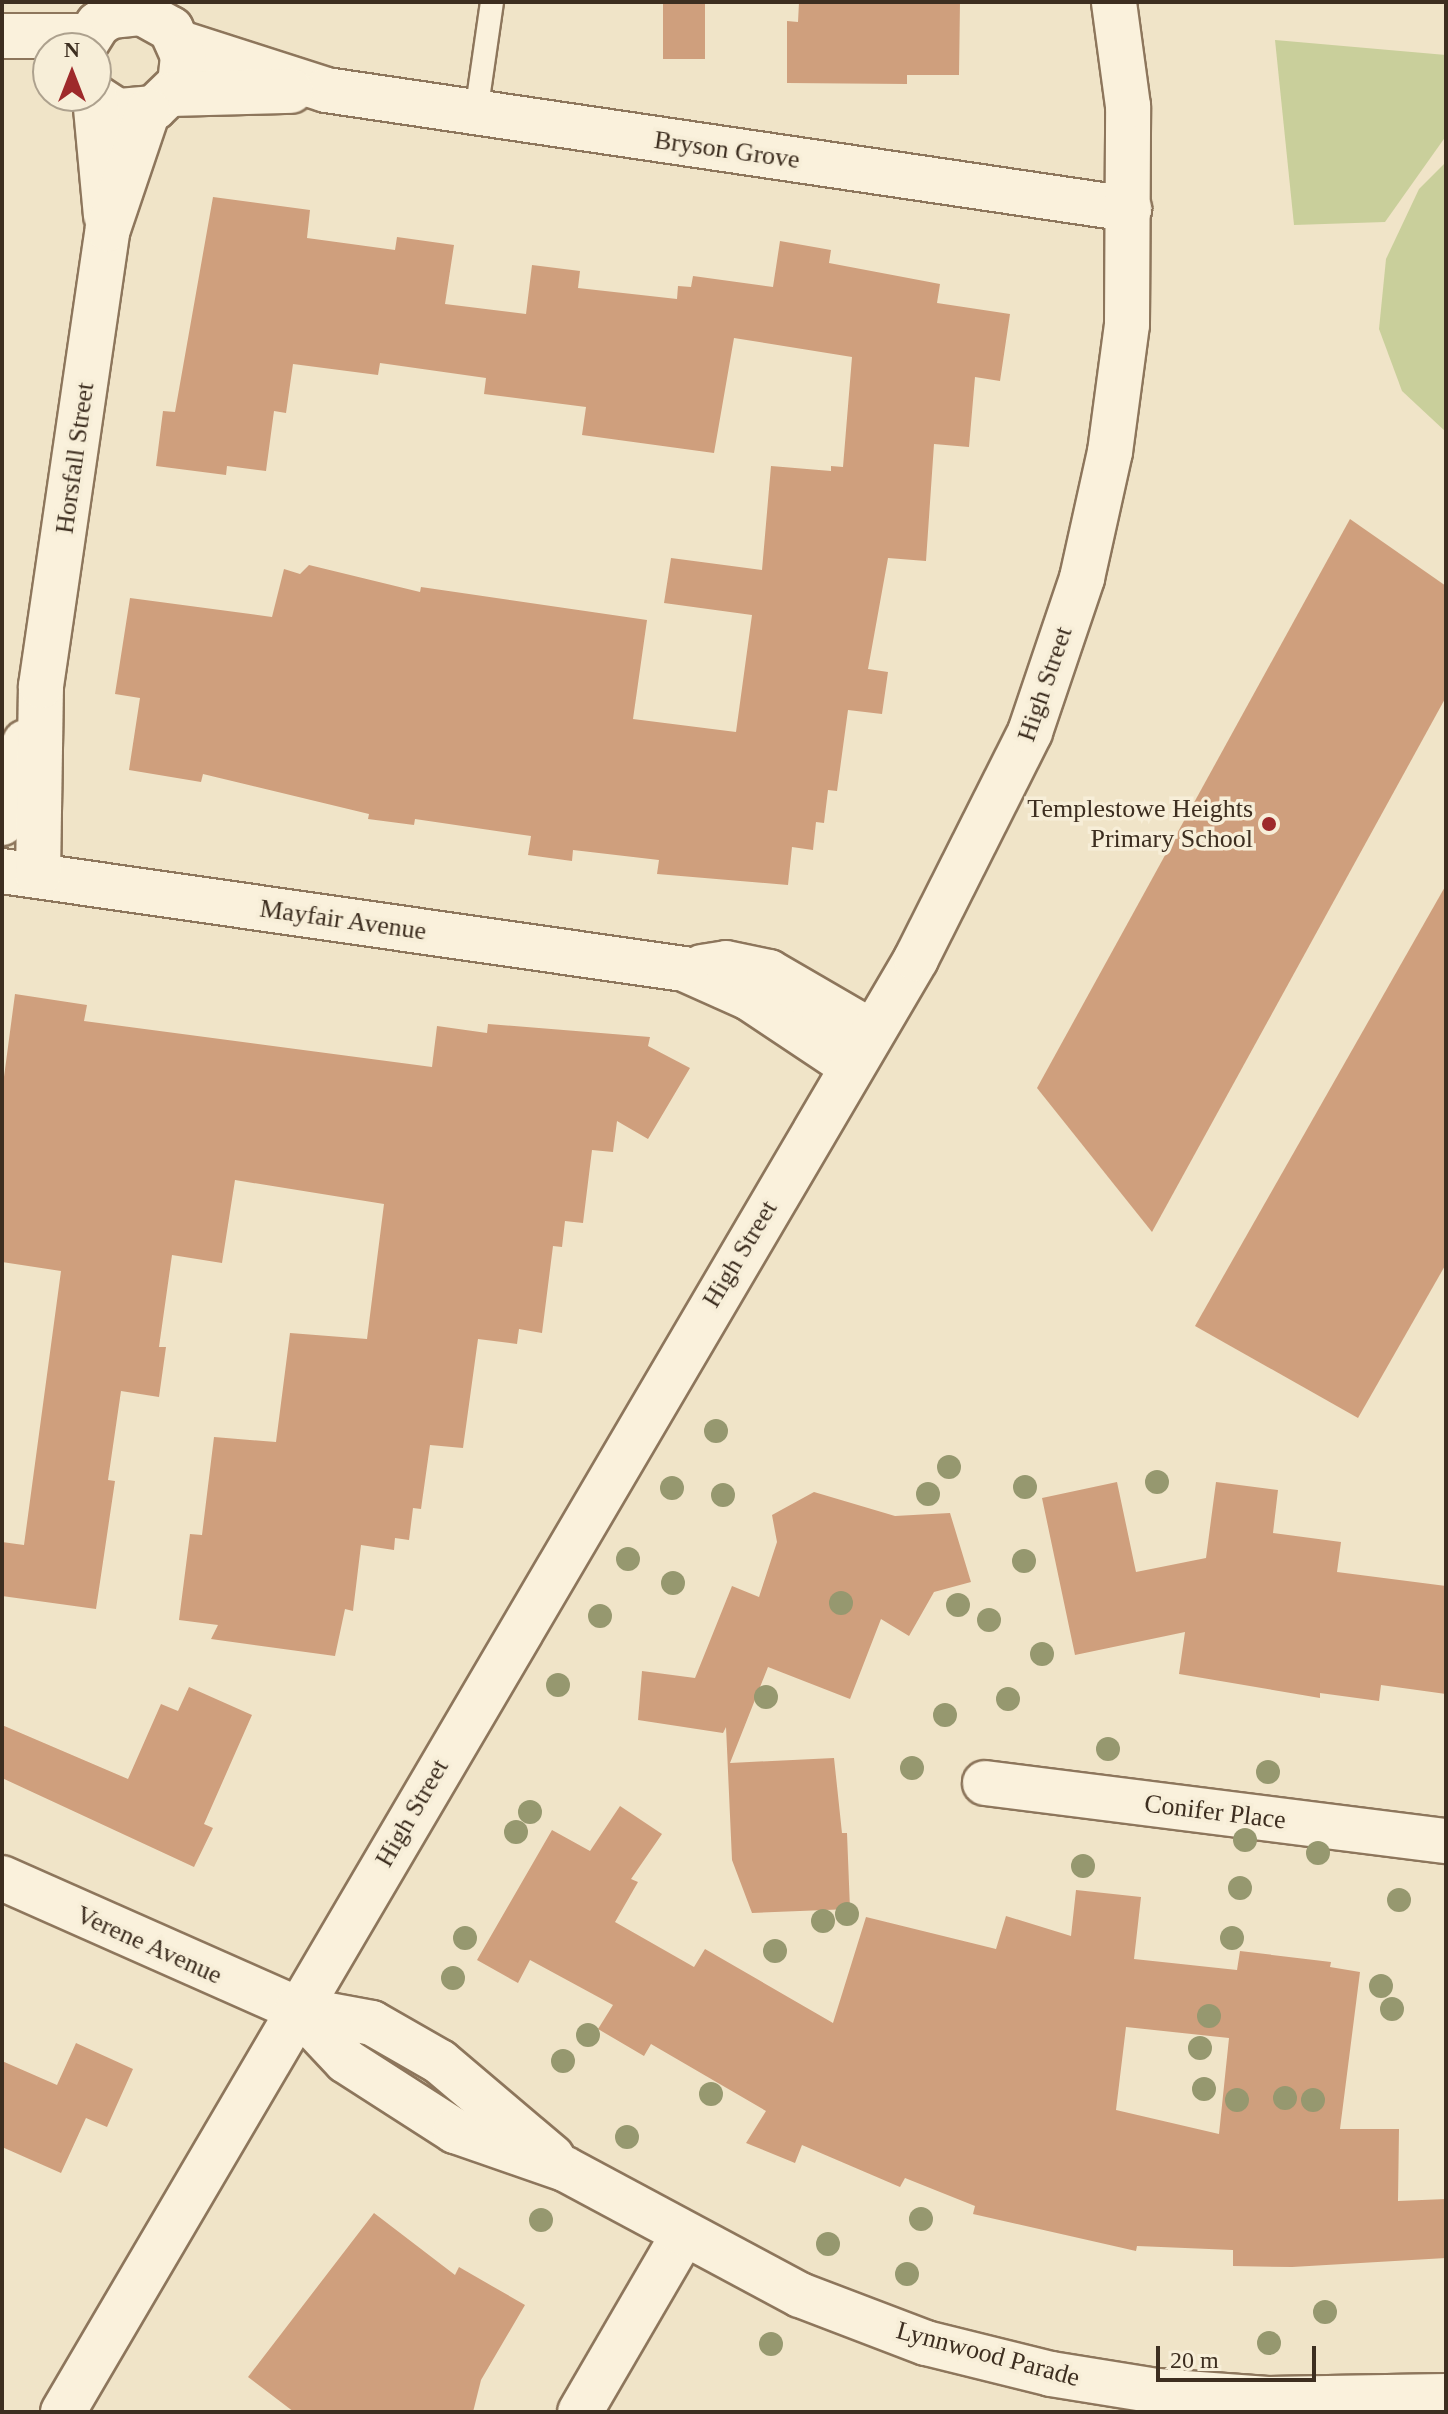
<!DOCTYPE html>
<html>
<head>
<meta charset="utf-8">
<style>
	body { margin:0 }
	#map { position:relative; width:1448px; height:2414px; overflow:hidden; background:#f0e4c8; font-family:"Times New Roman",serif }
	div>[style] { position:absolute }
	.green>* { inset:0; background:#c9cf9b }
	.building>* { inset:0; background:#cf9f7d; transform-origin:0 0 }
	.roads { filter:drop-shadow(2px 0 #8d765c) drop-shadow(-2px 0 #8d765c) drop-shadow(0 2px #8d765c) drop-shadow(0 -2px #8d765c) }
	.lane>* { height:22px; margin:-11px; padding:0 11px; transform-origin:11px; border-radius:11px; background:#faf1dc }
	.street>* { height:44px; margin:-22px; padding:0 22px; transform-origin:22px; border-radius:22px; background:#faf1dc }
	.secondary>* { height:44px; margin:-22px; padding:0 22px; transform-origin:22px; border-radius:22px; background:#faf1dc }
	.trees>* { width:24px; height:24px; margin:-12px; border-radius:50%; background:#96986f }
	.dots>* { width:22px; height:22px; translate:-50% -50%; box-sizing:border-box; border:4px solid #f7eed8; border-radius:50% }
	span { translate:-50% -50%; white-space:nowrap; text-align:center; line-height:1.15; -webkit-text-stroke:7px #f7eed8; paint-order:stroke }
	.street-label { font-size:26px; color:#3d2e20 }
	.poi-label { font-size:26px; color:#3d2e20 }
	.right { translate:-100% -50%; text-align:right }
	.frame { position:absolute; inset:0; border:4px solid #3d2e20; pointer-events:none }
	.north { position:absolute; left:32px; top:32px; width:80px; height:80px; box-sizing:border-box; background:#f7eed8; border:2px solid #ada18e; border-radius:50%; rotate:0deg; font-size:22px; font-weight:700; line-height:32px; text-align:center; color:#3d2e20 }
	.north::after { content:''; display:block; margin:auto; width:28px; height:36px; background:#9e2a2b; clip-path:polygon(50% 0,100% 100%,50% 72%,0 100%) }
	.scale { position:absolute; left:1156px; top:2346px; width:160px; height:36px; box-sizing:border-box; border:4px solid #3d2e20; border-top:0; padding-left:10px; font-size:24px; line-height:28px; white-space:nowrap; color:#3d2e20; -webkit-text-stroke:6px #f7eed8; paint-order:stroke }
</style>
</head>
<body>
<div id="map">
	<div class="green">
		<i style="clip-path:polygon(1275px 40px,1446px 55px,1446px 136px,1385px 222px,1294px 225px)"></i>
		<i style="clip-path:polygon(1446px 162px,1446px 432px,1402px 391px,1379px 329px,1386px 259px,1419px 189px)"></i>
	</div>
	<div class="building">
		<i style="left:663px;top:2px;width:42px;height:57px"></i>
		<i style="clip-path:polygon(799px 2px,960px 2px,959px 75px,907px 75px,907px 84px,787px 83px,787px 21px,798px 22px)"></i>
		<i style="clip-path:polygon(213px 197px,310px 210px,307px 238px,395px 250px,397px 237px,454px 245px,445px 304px,526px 314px,532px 265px,580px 271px,578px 288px,677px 299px,678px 286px,691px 287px,693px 276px,773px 287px,780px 241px,831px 250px,829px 263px,940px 284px,937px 303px,1010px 314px,1000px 381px,975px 377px,969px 447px,934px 444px,926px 561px,888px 558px,868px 669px,888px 672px,882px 714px,848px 710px,837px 791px,828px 790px,824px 823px,816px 822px,813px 850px,792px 847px,788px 885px,657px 874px,659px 860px,573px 850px,572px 861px,528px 855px,531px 836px,415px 819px,414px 825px,368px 819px,369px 814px,203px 774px,201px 782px,129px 770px,140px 698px,115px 694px,130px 598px,272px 617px,284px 569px,300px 574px,309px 565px,420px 592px,421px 587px,647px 620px,633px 719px,736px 732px,752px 615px,664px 603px,671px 558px,762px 570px,771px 466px,831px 471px,831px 466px,843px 467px,852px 357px,734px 338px,714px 453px,582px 435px,586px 407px,484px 394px,486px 378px,380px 363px,378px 375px,293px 364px,286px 413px,274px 411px,266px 471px,227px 466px,226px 475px,156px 466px,163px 411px,175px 412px)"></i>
		<i style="clip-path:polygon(1350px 519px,1446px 586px,1446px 697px,1152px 1232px,1037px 1088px)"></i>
		<i style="clip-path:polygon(1446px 885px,1446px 1264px,1358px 1418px,1195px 1326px)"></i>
		<i style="clip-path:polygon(15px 994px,87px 1005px,84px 1021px,432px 1067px,437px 1026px,487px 1033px,488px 1024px,650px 1037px,648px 1046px,690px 1068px,648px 1139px,617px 1121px,613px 1152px,592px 1150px,583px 1223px,565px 1221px,562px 1247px,553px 1246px,542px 1333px,519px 1329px,517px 1344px,478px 1339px,463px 1448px,430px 1445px,421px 1509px,413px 1508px,409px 1540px,395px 1538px,394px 1550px,361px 1545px,353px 1611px,345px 1609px,335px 1656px,211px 1639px,218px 1625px,179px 1620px,190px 1534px,202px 1535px,214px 1437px,276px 1442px,290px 1333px,367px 1339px,384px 1204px,235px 1180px,222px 1263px,172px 1255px,159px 1347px,166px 1347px,159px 1397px,121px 1391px,108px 1480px,115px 1481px,96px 1609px,2px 1596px,2px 1542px,24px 1545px,61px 1271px,2px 1262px,2px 1092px)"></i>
		<i style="clip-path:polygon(1117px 1482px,1136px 1572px,1206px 1558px,1216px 1482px,1278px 1490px,1273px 1533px,1341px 1542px,1337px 1572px,1446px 1586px,1446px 1694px,1381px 1685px,1379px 1701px,1320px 1693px,1320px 1698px,1179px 1674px,1185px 1632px,1075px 1655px,1042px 1498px)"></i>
		<i style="clip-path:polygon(814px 1492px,895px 1516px,950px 1513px,971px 1582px,934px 1592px,909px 1636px,881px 1619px,850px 1699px,768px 1667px,730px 1763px,834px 1758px,842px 1833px,847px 1833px,850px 1909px,752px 1913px,732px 1860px,726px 1727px,723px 1733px,638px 1720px,642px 1671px,695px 1678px,732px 1586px,759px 1597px,777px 1542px,772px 1515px)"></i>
		<i style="clip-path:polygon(189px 1687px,252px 1715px,204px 1824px,213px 1828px,194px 1867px,2px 1778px,2px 1725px,128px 1779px,161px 1704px,178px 1711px)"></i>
		<i style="clip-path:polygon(evenodd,620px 1806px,662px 1834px,631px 1879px,638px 1882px,615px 1922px,694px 1967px,705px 1949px,833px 2023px,866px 1917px,996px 1949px,1006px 1916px,1071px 1936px,1076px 1890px,1141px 1897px,1134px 1959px,1237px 1970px,1240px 1951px,1331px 1962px,1330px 1967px,1360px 1972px,1340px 2129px,1399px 2129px,1398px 2201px,1446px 2199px,1446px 2258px,1292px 2267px,1233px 2266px,1233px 2250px,1137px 2246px,1136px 2251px,973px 2214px,975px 2206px,905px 2178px,900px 2187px,802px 2145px,795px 2163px,746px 2143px,766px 2111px,651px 2044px,644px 2056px,598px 2029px,613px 2005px,530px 1960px,518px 1983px,477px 1960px,552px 1830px,590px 1851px,620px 1806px,1126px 2027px,1229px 2038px,1219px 2134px,1116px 2110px,1126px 2027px)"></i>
		<i style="clip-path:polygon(76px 2043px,133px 2069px,107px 2127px,86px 2118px,61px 2173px,2px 2147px,2px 2061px,57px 2085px)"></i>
		<i style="clip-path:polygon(374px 2213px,455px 2275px,459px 2267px,525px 2305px,481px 2380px,473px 2412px,294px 2412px,248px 2377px)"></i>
	</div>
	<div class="roads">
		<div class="lane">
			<i style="left:476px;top:113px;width:112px;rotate:-81.8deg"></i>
		</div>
		<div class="street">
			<i style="left:2px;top:36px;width:86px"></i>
			<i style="left:180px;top:43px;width:153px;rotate:17.8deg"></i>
			<i style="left:326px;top:90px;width:812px;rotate:8.43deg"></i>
			<i style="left:83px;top:48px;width:28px;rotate:-58deg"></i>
			<i style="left:98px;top:24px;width:15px;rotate:-32deg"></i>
			<i style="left:111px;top:16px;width:31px;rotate:-6deg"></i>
			<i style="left:142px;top:13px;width:33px;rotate:29deg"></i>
			<i style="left:171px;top:29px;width:30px;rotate:66deg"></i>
			<i style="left:183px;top:56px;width:27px;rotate:96deg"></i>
			<i style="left:180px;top:83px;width:36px;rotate:136deg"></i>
			<i style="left:154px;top:108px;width:37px;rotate:175deg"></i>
			<i style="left:117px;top:111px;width:27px;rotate:-147deg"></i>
			<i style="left:173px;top:94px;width:118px;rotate:-1.5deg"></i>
			<i style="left:95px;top:97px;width:119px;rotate:84.7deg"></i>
			<i style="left:2px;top:823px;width:84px;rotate:-74.1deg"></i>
			<i style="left:2px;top:871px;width:689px;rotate:8.18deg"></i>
			<i style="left:684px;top:969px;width:71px;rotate:24deg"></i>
			<i style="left:749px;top:998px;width:123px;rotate:33.7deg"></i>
			<i style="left:38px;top:876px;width:190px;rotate:-89.1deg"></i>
			<i style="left:41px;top:686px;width:462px;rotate:-81.7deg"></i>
			<i style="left:108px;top:229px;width:125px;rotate:-71.3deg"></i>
			<i style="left:702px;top:967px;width:24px;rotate:-9deg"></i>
			<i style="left:726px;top:963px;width:44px;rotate:11.8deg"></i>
			<i style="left:769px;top:972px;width:119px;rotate:30.2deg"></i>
			<i style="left:985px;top:1783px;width:465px;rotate:7.2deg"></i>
			<i style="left:2px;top:1878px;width:323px;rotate:23.9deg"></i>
			<i style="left:580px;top:2412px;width:205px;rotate:-59.8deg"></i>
		</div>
		<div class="secondary">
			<i style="left:297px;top:2009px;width:71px;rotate:46.7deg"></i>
			<i style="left:346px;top:2061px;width:130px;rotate:32.7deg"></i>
			<i style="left:455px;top:2131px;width:116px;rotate:19.1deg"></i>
			<i style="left:565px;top:2169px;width:267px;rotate:28.2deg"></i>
			<i style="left:800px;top:2295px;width:135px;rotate:20.9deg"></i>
			<i style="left:926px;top:2343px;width:129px;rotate:13.9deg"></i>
			<i style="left:1051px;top:2374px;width:107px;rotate:9.1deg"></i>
			<i style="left:1157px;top:2391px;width:111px;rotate:4.1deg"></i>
			<i style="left:1268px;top:2399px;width:178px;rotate:-1deg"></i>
			<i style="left:297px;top:2009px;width:76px;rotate:10.6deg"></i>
			<i style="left:372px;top:2023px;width:78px;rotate:29.8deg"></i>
			<i style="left:440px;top:2062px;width:147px;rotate:40.3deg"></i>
			<i style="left:63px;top:2412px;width:1685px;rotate:-59.58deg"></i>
			<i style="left:916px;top:959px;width:254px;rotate:-63.3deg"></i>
			<i style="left:1030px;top:732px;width:163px;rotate:-71.3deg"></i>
			<i style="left:1082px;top:578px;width:129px;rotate:-77.5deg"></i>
			<i style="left:1110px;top:452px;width:128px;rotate:-82.4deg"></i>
			<i style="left:1127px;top:325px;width:219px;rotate:-89.7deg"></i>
			<i style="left:1128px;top:106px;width:105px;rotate:-97.7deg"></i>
		</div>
	</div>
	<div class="trees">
		<i style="left:716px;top:1431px"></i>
		<i style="left:949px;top:1467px"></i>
		<i style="left:1157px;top:1482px"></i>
		<i style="left:1025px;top:1487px"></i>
		<i style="left:672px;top:1488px"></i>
		<i style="left:928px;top:1494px"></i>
		<i style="left:723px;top:1495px"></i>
		<i style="left:628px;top:1559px"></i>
		<i style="left:1024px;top:1561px"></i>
		<i style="left:673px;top:1583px"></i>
		<i style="left:841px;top:1603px"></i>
		<i style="left:958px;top:1605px"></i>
		<i style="left:600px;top:1616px"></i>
		<i style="left:989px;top:1620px"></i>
		<i style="left:1042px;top:1654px"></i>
		<i style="left:558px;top:1685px"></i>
		<i style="left:766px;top:1697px"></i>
		<i style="left:1008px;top:1699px"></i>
		<i style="left:945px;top:1715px"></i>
		<i style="left:1108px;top:1749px"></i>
		<i style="left:912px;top:1768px"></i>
		<i style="left:1268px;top:1772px"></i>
		<i style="left:530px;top:1812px"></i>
		<i style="left:516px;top:1832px"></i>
		<i style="left:1245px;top:1840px"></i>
		<i style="left:1318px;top:1853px"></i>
		<i style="left:1083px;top:1866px"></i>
		<i style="left:1240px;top:1888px"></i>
		<i style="left:1399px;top:1900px"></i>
		<i style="left:847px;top:1914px"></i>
		<i style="left:823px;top:1921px"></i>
		<i style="left:465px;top:1938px"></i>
		<i style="left:1232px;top:1938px"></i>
		<i style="left:775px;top:1951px"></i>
		<i style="left:453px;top:1978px"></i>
		<i style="left:1381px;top:1986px"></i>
		<i style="left:1392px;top:2009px"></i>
		<i style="left:1209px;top:2016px"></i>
		<i style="left:588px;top:2035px"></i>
		<i style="left:1200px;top:2048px"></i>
		<i style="left:563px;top:2061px"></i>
		<i style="left:1204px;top:2089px"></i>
		<i style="left:711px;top:2094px"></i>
		<i style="left:1285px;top:2098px"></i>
		<i style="left:1237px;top:2100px"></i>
		<i style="left:1313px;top:2100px"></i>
		<i style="left:627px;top:2137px"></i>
		<i style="left:921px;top:2219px"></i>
		<i style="left:541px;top:2220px"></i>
		<i style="left:828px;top:2244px"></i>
		<i style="left:907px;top:2274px"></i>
		<i style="left:1325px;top:2312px"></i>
		<i style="left:1269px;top:2343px"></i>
		<i style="left:771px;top:2344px"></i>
	</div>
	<div class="dots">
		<i style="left:1269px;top:824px;background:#9e2a2b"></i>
	</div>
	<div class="street-label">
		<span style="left:727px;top:150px;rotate:8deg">Bryson Grove</span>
		<span style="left:75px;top:458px;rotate:-82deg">Horsfall Street</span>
		<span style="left:1045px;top:684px;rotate:-71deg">High Street</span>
		<span style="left:343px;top:920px;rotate:8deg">Mayfair Avenue</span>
		<span style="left:740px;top:1254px;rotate:-59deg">High Street</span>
		<span style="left:1215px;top:1812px;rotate:7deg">Conifer Place</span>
		<span style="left:412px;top:1813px;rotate:-60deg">High Street</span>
		<span style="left:149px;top:1945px;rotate:24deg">Verene Avenue</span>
		<span style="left:988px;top:2354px;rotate:15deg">Lynnwood Parade</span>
	</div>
	<div class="poi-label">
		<span class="right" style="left:1253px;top:824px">Templestowe Heights<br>Primary School</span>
	</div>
	<div class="frame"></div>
	<div class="north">N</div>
	<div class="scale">20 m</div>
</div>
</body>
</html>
